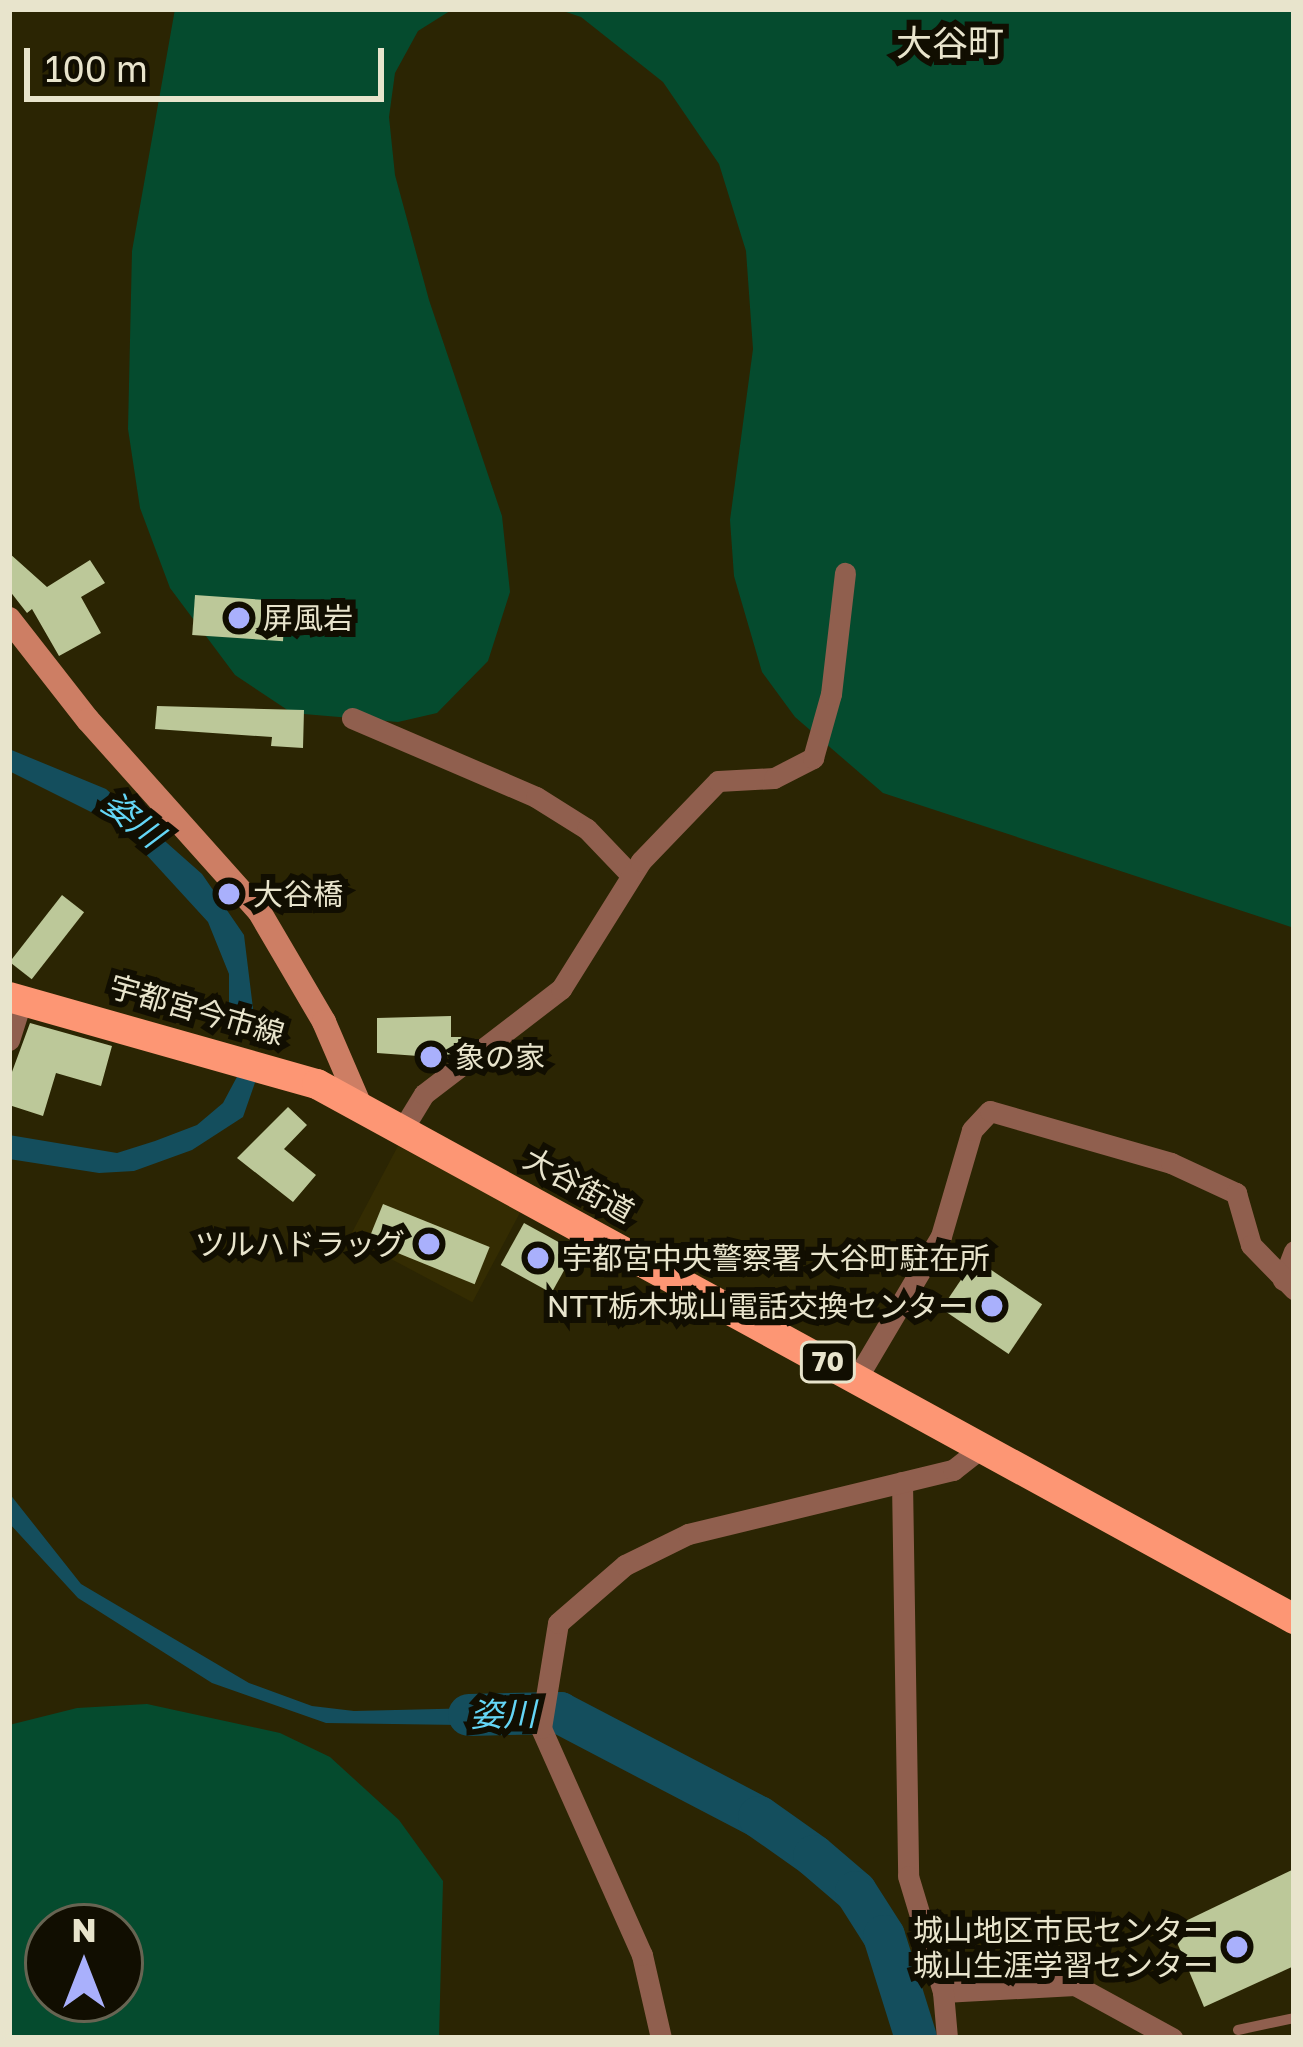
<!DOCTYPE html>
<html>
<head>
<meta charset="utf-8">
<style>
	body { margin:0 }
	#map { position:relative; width:1303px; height:2047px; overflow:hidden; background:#2b2503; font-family:"Golos Text","Noto Sans JP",sans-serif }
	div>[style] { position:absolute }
	.built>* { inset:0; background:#342c02; transform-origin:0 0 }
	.green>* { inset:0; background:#054b2e }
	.water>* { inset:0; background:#144e5d }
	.river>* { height:42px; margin:-21px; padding:0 21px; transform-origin:21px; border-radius:21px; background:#144e5d }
	.building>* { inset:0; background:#bcc899; transform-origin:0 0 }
	.lane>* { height:10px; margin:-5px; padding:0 5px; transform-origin:5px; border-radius:5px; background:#905f4e }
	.street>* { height:21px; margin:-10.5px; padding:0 10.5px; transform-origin:10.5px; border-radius:10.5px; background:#905f4e }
	.secondary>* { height:24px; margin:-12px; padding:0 12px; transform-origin:12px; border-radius:12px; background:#cd7e64 }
	.primary>* { height:30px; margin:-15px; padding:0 15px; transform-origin:15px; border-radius:15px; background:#fd9674 }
	.dots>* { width:33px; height:33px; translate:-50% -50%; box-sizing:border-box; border:6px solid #110e01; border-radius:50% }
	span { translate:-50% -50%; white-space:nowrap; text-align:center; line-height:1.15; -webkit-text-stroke:12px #110e01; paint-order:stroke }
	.shield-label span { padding:3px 9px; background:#110e01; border:3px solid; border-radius:9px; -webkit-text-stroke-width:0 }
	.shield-label { font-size:27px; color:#e8e4cc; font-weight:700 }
	.poi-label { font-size:30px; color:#e8e4cc }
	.left { translate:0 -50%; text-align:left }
	.right { translate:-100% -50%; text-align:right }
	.street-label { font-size:30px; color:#e8e4cc }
	.water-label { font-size:33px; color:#64d6f6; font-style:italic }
	.quarter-label { font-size:36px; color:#e8e4cc }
	.frame { position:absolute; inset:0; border:12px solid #e8e4cc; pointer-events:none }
	.north { position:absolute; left:24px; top:1903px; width:120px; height:120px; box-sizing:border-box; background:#110e01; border:3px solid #676452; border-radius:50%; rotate:0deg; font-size:33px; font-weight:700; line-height:48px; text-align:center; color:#e8e4cc }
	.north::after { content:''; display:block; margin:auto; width:42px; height:54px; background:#a9b0fc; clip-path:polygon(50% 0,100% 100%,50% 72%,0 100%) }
	.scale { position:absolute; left:24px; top:48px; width:360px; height:54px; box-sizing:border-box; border:6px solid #e8e4cc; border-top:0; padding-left:15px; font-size:36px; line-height:42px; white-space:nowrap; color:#e8e4cc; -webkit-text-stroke:9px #110e01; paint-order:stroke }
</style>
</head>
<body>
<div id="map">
	<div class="built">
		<i style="left:398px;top:1146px;width:139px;height:103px;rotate:28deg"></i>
	</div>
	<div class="green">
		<i style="clip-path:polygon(175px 9px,453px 9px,418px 31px,395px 73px,389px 117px,395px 175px,429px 300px,502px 516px,510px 592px,488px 661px,437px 713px,398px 722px,292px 713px,235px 675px,170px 588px,140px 508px,128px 429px,132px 251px)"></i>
		<i style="clip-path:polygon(557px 9px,1294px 9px,1294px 928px,883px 793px,795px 717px,762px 672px,734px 576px,730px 520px,753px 349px,746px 251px,719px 164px,663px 82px,581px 17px)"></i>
		<i style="clip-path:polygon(evenodd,147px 1704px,280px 1733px,330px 1757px,399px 1820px,443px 1881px,439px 2038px,9px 2038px,9px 1725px,77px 1708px,147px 1704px,48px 1927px,120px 1927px,120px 1999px,48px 1999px,48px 1927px)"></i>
	</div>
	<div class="water">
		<i style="clip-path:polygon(9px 749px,106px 789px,202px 874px,244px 935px,257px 1041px,229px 1034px,229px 974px,208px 922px,121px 827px,9px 771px)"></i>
		<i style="clip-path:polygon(239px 1073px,257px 1077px,243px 1117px,192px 1150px,134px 1171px,99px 1173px,9px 1159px,9px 1135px,117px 1153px,155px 1141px,197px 1125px,223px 1103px)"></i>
		<i style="clip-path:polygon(9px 1493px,81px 1584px,249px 1683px,312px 1706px,354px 1711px,523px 1707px,522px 1726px,326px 1723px,212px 1683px,78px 1598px,9px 1523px)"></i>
	</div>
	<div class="river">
		<i style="left:469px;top:1715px;width:91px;rotate:-1.3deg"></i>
		<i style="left:560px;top:1713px;width:225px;rotate:27.6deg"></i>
		<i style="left:759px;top:1817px;width:67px;rotate:35.3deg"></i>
		<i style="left:814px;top:1856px;width:55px;rotate:40.6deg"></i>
		<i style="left:856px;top:1892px;width:52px;rotate:57.5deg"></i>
		<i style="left:884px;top:1936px;width:107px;rotate:72.6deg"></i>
	</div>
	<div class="building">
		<i style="clip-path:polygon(9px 553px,47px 587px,90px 560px,105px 583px,81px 597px,101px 633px,59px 656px,32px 609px,27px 613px,9px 590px)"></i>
		<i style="left:195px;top:595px;width:91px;height:40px;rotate:4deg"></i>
		<i style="clip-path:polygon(157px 706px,304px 710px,303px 748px,271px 746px,272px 737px,155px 729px)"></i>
		<i style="left:62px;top:895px;width:28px;height:85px;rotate:38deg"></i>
		<i style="clip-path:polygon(451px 1016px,451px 1037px,462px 1037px,462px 1046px,446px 1058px,377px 1053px,377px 1018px)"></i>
		<i style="clip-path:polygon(30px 1023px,112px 1046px,101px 1086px,56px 1073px,43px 1116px,9px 1105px,9px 1080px)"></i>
		<i style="clip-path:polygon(288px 1107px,307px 1125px,284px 1149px,316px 1175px,293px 1202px,237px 1158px)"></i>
		<i style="left:383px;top:1204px;width:115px;height:40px;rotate:22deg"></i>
		<i style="left:524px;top:1223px;width:58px;height:48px;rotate:29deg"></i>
		<i style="left:975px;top:1259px;width:81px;height:60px;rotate:34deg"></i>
		<i style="clip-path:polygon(1294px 1869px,1294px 1966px,1204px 2007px,1171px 1928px)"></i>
	</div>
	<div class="lane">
		<i style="left:1238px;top:2030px;width:57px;rotate:-12.1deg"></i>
	</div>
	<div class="street">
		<i style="left:352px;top:718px;width:200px;rotate:23.2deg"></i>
		<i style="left:536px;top:797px;width:60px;rotate:32.1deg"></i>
		<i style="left:587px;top:829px;width:64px;rotate:46.3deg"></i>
		<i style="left:9px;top:1040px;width:43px;rotate:-72.4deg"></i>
		<i style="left:402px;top:1130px;width:42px;rotate:-58.6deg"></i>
		<i style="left:424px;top:1094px;width:173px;rotate:-37.5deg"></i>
		<i style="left:561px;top:989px;width:151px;rotate:-58deg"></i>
		<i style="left:641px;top:861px;width:111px;rotate:-46.1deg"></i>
		<i style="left:718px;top:781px;width:56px;rotate:-3.1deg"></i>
		<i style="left:774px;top:778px;width:44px;rotate:-27.1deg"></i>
		<i style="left:813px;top:758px;width:66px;rotate:-74.3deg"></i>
		<i style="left:831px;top:694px;width:122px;rotate:-83.4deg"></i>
		<i style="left:1283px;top:1280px;width:31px;rotate:-69deg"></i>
		<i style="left:857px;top:1378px;width:165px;rotate:-59.4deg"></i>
		<i style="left:941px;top:1236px;width:110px;rotate:-73.7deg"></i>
		<i style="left:972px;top:1130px;width:26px;rotate:-47deg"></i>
		<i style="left:990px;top:1111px;width:188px;rotate:16deg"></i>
		<i style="left:1171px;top:1163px;width:72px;rotate:24.8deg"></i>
		<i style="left:1236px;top:1193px;width:54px;rotate:73.9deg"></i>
		<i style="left:1251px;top:1245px;width:62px;rotate:45.7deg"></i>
		<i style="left:902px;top:1482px;width:394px;rotate:89.1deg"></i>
		<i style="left:908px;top:1876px;width:121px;rotate:73.2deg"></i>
		<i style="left:943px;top:1992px;width:132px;rotate:-3deg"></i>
		<i style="left:1075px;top:1985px;width:111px;rotate:28.7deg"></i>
		<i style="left:943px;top:1992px;width:46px;rotate:85deg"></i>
		<i style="left:661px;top:2038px;width:85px;rotate:-102.9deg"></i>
		<i style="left:642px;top:1955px;width:248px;rotate:-114deg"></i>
		<i style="left:541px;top:1728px;width:106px;rotate:-80.8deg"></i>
		<i style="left:558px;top:1623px;width:89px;rotate:-40.9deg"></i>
		<i style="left:625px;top:1565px;width:70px;rotate:-26.2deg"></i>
		<i style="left:688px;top:1534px;width:273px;rotate:-13.6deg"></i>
		<i style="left:953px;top:1470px;width:36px;rotate:-38deg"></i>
	</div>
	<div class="secondary">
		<i style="left:9px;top:619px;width:128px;rotate:52deg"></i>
		<i style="left:88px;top:720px;width:256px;rotate:48.2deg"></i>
		<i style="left:259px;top:911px;width:129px;rotate:59.6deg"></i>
		<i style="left:324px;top:1022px;width:94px;rotate:66.7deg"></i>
	</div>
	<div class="primary">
		<i style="left:9px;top:997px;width:320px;rotate:15.8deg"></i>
		<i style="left:317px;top:1084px;width:1114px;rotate:28.7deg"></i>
	</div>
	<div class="dots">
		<i style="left:239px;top:618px;background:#a9b0fc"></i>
		<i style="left:229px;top:894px;background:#a9b0fc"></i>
		<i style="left:431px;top:1057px;background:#a9b0fc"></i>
		<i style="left:429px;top:1244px;background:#a9b0fc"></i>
		<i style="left:538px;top:1258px;background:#a9b0fc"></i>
		<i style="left:992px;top:1306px;background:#a9b0fc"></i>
		<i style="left:1237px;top:1947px;background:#a9b0fc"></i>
	</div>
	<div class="shield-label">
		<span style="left:828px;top:1362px">70</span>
	</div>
	<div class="poi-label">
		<span class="left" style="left:263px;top:618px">屏風岩</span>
		<span class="left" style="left:253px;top:894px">大谷橋</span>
		<span class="left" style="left:455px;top:1057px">象の家</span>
		<span class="right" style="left:405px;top:1244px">ツルハドラッグ</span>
		<span class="left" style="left:562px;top:1258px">宇都宮中央警察署 大谷町駐在所</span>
		<span class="right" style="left:968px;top:1306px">NTT栃木城山電話交換センター</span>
		<span class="right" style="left:1213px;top:1947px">城山地区市民センター<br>城山生涯学習センター</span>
	</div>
	<div class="street-label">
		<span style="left:197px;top:1010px;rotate:16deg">宇都宮今市線</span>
		<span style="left:579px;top:1185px;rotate:29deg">大谷街道</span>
	</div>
	<div class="water-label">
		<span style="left:133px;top:819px;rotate:39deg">姿川</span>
		<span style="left:503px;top:1714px;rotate:-1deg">姿川</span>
	</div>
	<div class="quarter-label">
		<span style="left:950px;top:43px">大谷町</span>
	</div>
	<div class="frame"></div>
	<div class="north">N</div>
	<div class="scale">100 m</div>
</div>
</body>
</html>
